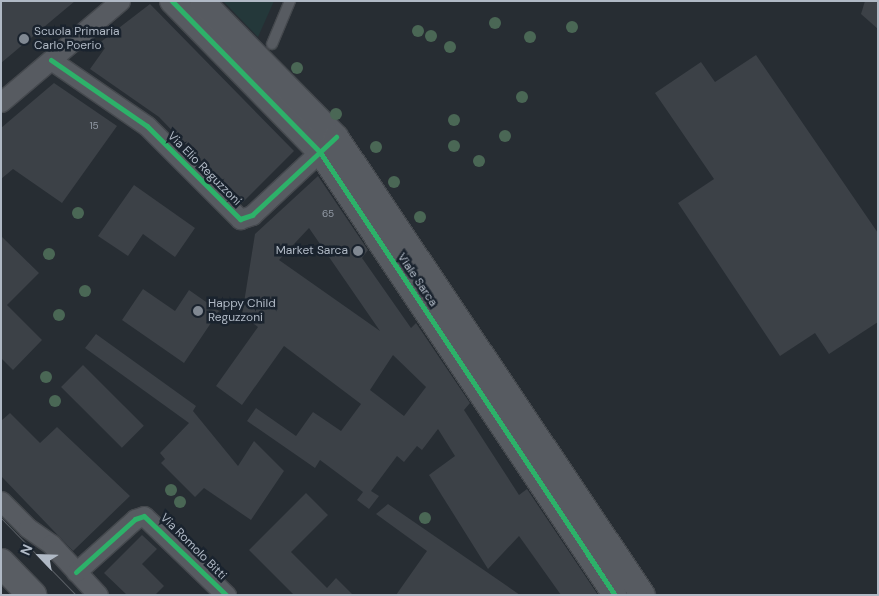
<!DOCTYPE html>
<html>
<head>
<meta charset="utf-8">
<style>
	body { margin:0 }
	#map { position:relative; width:879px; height:596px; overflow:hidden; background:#272d33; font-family:"DM Sans",sans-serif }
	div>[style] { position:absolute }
	.green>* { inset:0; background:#24383a }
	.building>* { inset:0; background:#3c4147; transform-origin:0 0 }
	.roads { filter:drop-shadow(1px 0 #45494e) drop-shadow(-1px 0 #45494e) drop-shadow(0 1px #45494e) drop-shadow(0 -1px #45494e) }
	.service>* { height:10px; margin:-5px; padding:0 5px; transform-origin:5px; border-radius:5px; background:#575b61 }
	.minor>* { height:19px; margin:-9.5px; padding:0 9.5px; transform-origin:9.5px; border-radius:9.5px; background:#575b61 }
	.tertiary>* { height:24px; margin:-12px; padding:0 12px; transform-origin:12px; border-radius:12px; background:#575b61 }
	.primary>* { height:28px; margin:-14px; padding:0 14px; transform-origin:14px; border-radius:14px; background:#595d63 }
	.tram>* { height:1px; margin:-0.5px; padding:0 0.5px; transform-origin:0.5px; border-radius:0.5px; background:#5a5f65 }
	.cycleway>* { height:5px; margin:-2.5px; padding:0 2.5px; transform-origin:2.5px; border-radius:2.5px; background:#2db169 }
	.trees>* { width:12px; height:12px; margin:-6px; border-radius:50%; background:#4a6755 }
	.dots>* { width:14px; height:14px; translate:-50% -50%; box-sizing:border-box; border:2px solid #1a232e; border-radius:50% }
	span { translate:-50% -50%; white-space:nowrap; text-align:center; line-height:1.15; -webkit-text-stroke:5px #1a232e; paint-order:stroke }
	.number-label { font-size:10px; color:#939ba6 }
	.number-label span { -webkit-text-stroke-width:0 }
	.poi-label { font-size:12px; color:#b0b9c5 }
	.left { translate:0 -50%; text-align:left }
	.right { translate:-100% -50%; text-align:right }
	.street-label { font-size:12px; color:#b0b9c5 }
	.frame { position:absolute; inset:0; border:2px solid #b0b9c5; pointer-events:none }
	.north { position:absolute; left:15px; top:531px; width:50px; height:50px; -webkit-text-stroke:4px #1a232e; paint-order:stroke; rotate:294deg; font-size:14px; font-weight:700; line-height:20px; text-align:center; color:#b0b9c5 }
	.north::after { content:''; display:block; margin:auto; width:18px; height:22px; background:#b0b9c5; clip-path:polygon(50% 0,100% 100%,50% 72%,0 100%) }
</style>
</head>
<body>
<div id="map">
	<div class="green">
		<i style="clip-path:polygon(223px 1px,274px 1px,258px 37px)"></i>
	</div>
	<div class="building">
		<i style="clip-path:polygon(1px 1px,75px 1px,1px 63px)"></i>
		<i style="clip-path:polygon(865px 1px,878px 1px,878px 29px,861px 14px)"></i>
		<i style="clip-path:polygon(150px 4px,294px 151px,242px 203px,159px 117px,90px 69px,105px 48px,98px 44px)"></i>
		<i style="clip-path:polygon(756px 55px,878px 233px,878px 322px,829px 354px,815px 333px,780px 356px,678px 203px,714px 179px,655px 93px,701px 62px,715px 82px)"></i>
		<i style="clip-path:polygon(54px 83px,117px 126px,62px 203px,13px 169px,1px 179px,1px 128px)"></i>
		<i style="clip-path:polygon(evenodd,318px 176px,368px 250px,362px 258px,411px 328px,416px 323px,470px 403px,464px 410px,519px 495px,527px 489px,598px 595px,561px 595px,519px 536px,488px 569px,429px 475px,455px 456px,438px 429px,422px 450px,417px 446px,404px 462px,397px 456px,371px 491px,379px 496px,369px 509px,357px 500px,363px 492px,320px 460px,315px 468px,247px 421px,256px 408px,296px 436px,313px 412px,341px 431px,361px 404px,284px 346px,242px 405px,216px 386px,258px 327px,242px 315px,255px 234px,318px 176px,309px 228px,380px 331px,279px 260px,309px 228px,318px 176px,393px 355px,426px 387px,404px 416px,370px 390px,393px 355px)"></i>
		<i style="clip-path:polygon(134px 185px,195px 228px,175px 257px,143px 234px,128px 256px,98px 236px)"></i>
		<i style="clip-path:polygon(1px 236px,39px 273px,7px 305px,42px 340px,13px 370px,1px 358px)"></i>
		<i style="clip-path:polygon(143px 289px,175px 311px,189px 290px,219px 311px,184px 363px,122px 320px)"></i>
		<i style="clip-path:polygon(96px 334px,196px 406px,193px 411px,238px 466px,254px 441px,284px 471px,251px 520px,204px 488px,195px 497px,161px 463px,165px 459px,160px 453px,189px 423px,85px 348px)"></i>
		<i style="left:83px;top:365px;width:86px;height:31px;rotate:45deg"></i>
		<i style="clip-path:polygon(10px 413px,40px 443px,57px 427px,130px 496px,73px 551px,1px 476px,1px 421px)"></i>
		<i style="clip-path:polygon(306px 493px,328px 515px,291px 552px,327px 588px,336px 578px,353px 595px,294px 595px,249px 550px)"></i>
		<i style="clip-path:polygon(388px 504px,520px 595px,396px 595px,427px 551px,376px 514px)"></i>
		<i style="clip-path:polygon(142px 535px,157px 549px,142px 564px,164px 586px,155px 595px,127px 595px,104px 573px)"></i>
	</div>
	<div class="roads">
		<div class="service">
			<i style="left:272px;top:44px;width:47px;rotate:-67.3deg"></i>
		</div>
		<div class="minor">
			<i style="left:51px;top:60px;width:116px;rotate:34.5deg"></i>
			<i style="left:147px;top:126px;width:132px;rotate:45deg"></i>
			<i style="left:240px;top:219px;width:13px;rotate:-18deg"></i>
			<i style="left:252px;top:215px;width:105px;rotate:-43.1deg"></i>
			<i style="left:1px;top:102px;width:156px;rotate:-40.3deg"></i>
			<i style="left:1px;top:501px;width:38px;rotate:45deg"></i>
			<i style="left:28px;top:528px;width:28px;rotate:35deg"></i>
			<i style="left:51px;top:544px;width:69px;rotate:47.3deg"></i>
			<i style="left:76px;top:572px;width:79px;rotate:-41.9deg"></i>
			<i style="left:135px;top:519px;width:9px;rotate:-18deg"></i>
			<i style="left:144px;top:516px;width:114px;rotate:43.9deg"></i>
		</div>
		<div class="tertiary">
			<i style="left:172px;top:1px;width:211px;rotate:45.6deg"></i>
			<i style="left:320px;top:152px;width:532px;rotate:56.34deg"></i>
			<i style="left:202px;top:1px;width:191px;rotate:45.4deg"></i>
			<i style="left:336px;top:137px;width:551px;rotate:56.17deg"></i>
		</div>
		<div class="primary">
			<i style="left:1px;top:563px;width:45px;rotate:45.9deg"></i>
		</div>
	</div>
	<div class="tram">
		<i style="left:1px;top:518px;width:107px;rotate:45.8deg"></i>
	</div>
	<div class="cycleway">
		<i style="left:172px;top:1px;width:211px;rotate:45.6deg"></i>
		<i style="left:320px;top:152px;width:532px;rotate:56.34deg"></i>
		<i style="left:51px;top:60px;width:116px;rotate:34.5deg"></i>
		<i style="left:147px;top:126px;width:132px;rotate:45deg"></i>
		<i style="left:240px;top:219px;width:13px;rotate:-18deg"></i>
		<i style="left:252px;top:215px;width:115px;rotate:-42.9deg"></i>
		<i style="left:76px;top:572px;width:79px;rotate:-41.9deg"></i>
		<i style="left:135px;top:519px;width:9px;rotate:-18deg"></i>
		<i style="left:144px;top:516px;width:114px;rotate:43.9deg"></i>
	</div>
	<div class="trees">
		<i style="left:495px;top:23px"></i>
		<i style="left:572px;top:27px"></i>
		<i style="left:418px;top:31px"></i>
		<i style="left:431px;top:36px"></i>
		<i style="left:530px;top:37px"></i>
		<i style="left:450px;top:47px"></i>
		<i style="left:297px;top:68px"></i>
		<i style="left:522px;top:97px"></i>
		<i style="left:336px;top:114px"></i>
		<i style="left:454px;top:120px"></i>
		<i style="left:505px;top:136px"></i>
		<i style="left:454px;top:146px"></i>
		<i style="left:376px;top:147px"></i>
		<i style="left:479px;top:161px"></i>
		<i style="left:394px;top:182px"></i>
		<i style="left:78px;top:213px"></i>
		<i style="left:420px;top:217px"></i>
		<i style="left:49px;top:254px"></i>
		<i style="left:85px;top:291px"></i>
		<i style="left:59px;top:315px"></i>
		<i style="left:46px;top:377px"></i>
		<i style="left:55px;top:401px"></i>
		<i style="left:171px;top:490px"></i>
		<i style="left:180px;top:502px"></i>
		<i style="left:425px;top:518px"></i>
	</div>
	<div class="dots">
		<i style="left:24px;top:39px;background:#808892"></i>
		<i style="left:358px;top:251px;background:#808892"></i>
		<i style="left:198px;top:311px;background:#808892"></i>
	</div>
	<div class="number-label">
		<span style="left:94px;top:126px">15</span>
		<span style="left:328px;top:214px">65</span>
	</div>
	<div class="poi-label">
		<span class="left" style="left:34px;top:39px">Scuola Primaria<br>Carlo Poerio</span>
		<span class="right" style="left:348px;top:251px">Market Sarca</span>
		<span class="left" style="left:208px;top:311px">Happy Child<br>Reguzzoni</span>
	</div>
	<div class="street-label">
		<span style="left:204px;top:169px;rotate:45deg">Via Elio Reguzzoni</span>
		<span style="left:417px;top:280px;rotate:56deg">Viale Sarca</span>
		<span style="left:193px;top:547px;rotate:45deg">Via Romolo Bitti</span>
	</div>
	<div class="frame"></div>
	<div class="north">N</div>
</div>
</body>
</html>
